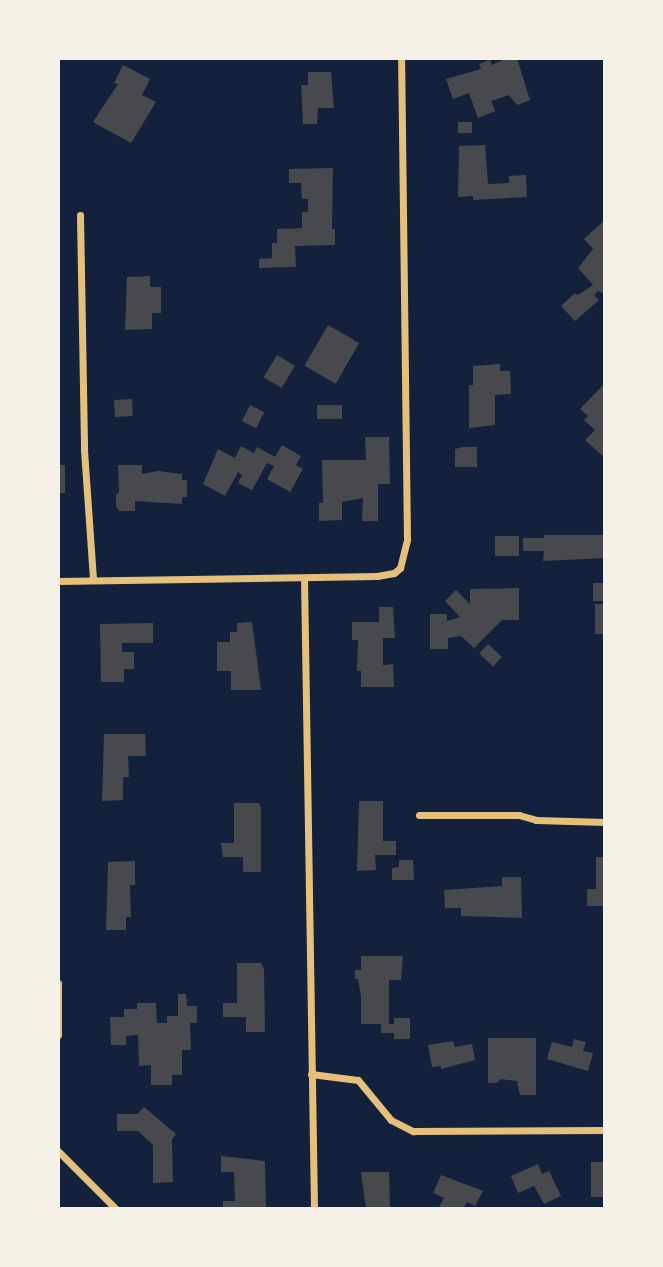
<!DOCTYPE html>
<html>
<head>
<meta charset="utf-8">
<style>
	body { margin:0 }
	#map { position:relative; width:663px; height:1267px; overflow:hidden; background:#14213d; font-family:Lato,sans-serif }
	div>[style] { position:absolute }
	.building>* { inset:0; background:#48494c; transform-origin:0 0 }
	.minor>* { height:7px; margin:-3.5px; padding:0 3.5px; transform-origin:3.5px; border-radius:3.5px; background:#e5c07b }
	span { translate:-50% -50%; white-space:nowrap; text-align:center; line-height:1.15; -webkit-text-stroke:6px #f6f1e7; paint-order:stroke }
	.frame { position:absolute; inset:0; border:60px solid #f6f1e7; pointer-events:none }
</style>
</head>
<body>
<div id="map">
	<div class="building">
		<i style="clip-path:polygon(507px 58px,517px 58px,530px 100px,517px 105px,509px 95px,491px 101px,495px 111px,478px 118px,469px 93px,453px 99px,446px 79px,481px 69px,479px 64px,490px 60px,492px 65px)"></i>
		<i style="clip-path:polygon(123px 65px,150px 79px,142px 95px,156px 102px,131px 143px,93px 122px,118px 84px,114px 83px)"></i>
		<i style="clip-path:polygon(308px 72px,331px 72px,334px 108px,318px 108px,317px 124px,303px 124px,301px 85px,308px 85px)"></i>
		<i style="left:458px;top:122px;width:14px;height:11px"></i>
		<i style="clip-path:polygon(485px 145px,488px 184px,509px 183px,509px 176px,526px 175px,527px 197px,473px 200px,473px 196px,458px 197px,459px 146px)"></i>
		<i style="clip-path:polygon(333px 168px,332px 229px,335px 229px,335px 245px,295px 246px,296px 267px,259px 268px,259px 259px,272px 258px,272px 243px,277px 243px,277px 229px,302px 228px,302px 212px,308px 212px,308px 199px,302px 199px,301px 183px,289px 183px,289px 169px)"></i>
		<i style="clip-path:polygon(605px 220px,605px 294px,598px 291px,594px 295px,599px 300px,575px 321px,561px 306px,575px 293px,578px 295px,593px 285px,578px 268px,593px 249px,584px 239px)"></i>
		<i style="clip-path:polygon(150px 276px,150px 287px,161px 287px,161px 313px,152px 313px,152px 329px,125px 330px,127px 277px)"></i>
		<i style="left:328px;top:325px;width:36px;height:47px;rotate:30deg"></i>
		<i style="left:277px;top:355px;width:21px;height:26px;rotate:31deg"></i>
		<i style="clip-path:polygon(500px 364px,500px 371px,510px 371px,511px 394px,495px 395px,495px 425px,469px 428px,469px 385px,473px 385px,473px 366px)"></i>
		<i style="clip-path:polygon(605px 383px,605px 458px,585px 440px,595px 430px,584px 420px,588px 416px,580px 409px)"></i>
		<i style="left:132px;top:399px;width:17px;height:18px;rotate:87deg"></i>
		<i style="left:250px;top:405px;width:16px;height:18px;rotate:27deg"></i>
		<i style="left:317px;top:405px;width:25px;height:14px"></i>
		<i style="clip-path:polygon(365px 437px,389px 437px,390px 484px,378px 484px,378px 521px,362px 521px,363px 498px,342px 502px,342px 520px,319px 521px,319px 503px,323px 503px,322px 460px,366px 460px)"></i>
		<i style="clip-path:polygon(282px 445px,301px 456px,296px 465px,303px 469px,290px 492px,267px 479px,274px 466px,267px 463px,252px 490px,238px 483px,242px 475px,238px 472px,225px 496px,203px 484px,218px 449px,235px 458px,241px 446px,254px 453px,257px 447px,275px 457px)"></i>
		<i style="clip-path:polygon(463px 447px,477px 447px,477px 467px,455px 467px,455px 449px)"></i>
		<i style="left:58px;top:465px;width:7px;height:28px"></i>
		<i style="clip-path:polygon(118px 465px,142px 465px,142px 474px,158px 471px,182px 474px,182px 480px,187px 480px,187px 497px,182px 497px,182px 504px,135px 501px,135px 511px,119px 511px,116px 506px,116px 494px,119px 493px)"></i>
		<i style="clip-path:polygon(544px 535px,605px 535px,605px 558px,543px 561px,544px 551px,523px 551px,523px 538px,544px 538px)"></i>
		<i style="left:495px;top:536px;width:24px;height:20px"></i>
		<i style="left:605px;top:583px;width:18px;height:12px;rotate:90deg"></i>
		<i style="clip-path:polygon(519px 588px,519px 620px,502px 620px,474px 648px,461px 636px,448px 638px,448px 649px,430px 649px,430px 614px,447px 614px,447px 621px,460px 617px,445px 601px,456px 590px,470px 604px,470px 589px)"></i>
		<i style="left:595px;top:604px;width:10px;height:30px"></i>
		<i style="clip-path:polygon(379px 607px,393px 607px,395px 638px,383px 638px,383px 665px,393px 664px,394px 687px,361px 687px,361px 671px,357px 671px,358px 640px,352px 640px,352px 622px,379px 622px)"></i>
		<i style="clip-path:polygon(252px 622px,261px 690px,231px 690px,231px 671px,217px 671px,217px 642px,230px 642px,230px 632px,237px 632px,237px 623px)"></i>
		<i style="clip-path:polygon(153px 623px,153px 643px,122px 643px,122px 652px,134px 652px,134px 669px,124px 669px,124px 682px,101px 682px,100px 624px)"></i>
		<i style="left:488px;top:644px;width:19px;height:13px;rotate:43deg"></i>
		<i style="clip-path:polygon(104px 734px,145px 734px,146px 756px,128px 756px,129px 777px,123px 777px,123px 800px,102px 801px)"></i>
		<i style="clip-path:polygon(359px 801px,383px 801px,383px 841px,396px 841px,396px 855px,375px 855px,376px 870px,357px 871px)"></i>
		<i style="clip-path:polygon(234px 803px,259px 803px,261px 808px,261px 872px,243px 872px,243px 857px,223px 857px,221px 843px,234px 843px)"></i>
		<i style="clip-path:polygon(596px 857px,605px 857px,605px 906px,587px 906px,587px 889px,596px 889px)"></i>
		<i style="clip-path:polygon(399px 860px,413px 860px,414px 880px,392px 880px,392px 868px,399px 867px)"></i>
		<i style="clip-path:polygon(135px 861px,135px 885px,130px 885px,131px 917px,126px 917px,126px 930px,106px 930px,108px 862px)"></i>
		<i style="clip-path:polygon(502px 877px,521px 877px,522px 918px,461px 916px,461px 908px,445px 908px,444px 890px,502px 886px)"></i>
		<i style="clip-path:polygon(361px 956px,403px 956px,401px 980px,389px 980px,389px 1024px,394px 1024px,394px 1018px,410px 1018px,410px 1039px,394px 1039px,394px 1033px,381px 1033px,381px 1024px,361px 1024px,361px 997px,358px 979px,355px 979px,355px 970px,361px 970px)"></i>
		<i style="clip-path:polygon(237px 963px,261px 963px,264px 969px,265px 1032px,246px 1032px,246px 1017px,223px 1017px,223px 1003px,237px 1003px)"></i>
		<i style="clip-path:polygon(178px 994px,186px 994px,187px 1006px,197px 1006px,197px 1023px,190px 1023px,191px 1050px,182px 1050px,182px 1075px,172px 1075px,172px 1085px,151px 1085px,151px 1065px,139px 1066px,138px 1035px,126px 1036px,126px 1045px,111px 1045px,110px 1017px,124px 1017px,124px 1009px,137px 1009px,137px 1003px,156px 1003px,157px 1023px,167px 1023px,167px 1016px,178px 1016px)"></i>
		<i style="clip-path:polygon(488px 1038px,536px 1038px,536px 1095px,520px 1095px,517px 1081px,500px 1079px,497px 1083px,488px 1083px)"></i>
		<i style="clip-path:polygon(574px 1039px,586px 1042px,583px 1051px,593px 1053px,588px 1071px,547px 1059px,552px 1042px,572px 1047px)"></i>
		<i style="clip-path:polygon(453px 1041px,455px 1047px,472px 1044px,475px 1060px,441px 1069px,441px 1066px,432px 1067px,428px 1045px)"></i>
		<i style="clip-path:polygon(144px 1107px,176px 1134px,172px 1139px,173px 1182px,153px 1183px,153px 1145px,138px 1131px,117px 1131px,117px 1114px,137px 1114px)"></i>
		<i style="clip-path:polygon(221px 1156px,265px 1161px,266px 1209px,223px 1209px,223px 1201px,235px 1201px,234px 1172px,221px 1172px)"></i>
		<i style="left:591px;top:1162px;width:14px;height:35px"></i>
		<i style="clip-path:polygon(538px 1164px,542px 1174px,549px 1171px,561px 1196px,544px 1204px,534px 1186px,518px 1193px,511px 1176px)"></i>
		<i style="clip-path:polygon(361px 1172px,389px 1172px,390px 1209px,366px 1209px)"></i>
		<i style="clip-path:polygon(441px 1175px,483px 1191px,475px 1206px,467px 1202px,463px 1209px,438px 1209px,444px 1198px,433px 1193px)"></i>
	</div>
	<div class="minor">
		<i style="left:80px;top:215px;width:235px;rotate:89deg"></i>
		<i style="left:84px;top:450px;width:130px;rotate:86deg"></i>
		<i style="left:304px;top:578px;width:631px;rotate:89.09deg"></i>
		<i style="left:58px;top:581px;width:319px;rotate:-0.9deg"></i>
		<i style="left:377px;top:576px;width:17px;rotate:-10deg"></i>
		<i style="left:394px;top:573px;width:8px;rotate:-40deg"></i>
		<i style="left:400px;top:568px;width:29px;rotate:-76deg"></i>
		<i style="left:407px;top:540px;width:482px;rotate:-90.7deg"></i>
		<i style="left:419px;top:815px;width:100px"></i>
		<i style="left:519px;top:815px;width:18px;rotate:16deg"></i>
		<i style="left:536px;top:820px;width:69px;rotate:1.7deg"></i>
		<i style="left:58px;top:983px;width:52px;rotate:90deg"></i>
		<i style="left:311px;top:1074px;width:47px;rotate:7.3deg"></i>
		<i style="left:358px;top:1080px;width:52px;rotate:50.5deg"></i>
		<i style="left:391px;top:1120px;width:25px;rotate:27deg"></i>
		<i style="left:413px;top:1131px;width:192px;rotate:-0.3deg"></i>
		<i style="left:58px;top:1151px;width:82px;rotate:45deg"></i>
	</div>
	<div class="frame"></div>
</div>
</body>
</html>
